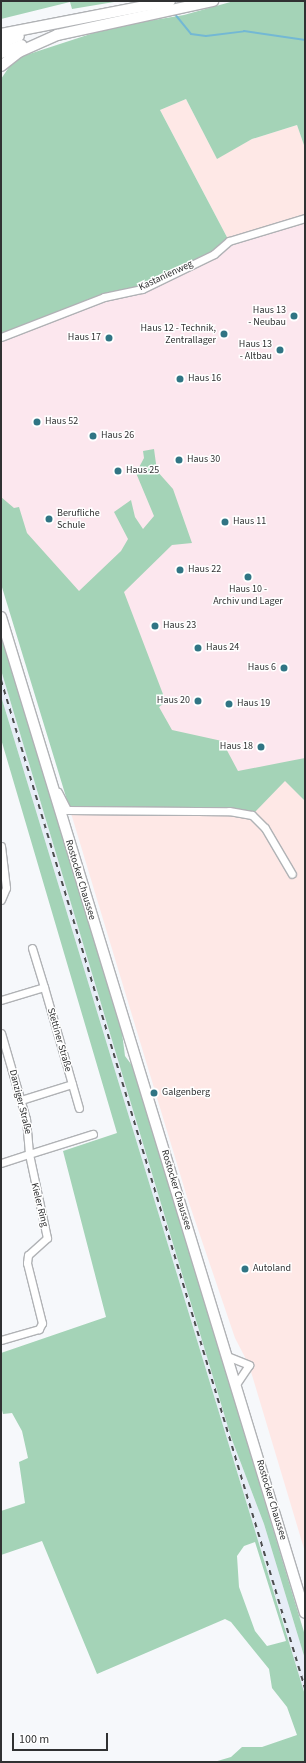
<!DOCTYPE html>
<html>
<head>
<meta charset="utf-8">
<style>
	body { margin:0 }
	#map { position:relative; width:306px; height:1763px; overflow:hidden; background:#f6f8fb; font-family:"Source Sans 3",sans-serif }
	div>[style] { position:absolute }
	.commercial>* { inset:0; background:#fee8e6 }
	.built>* { inset:0; background:#e7edf7 }
	.medical>* { inset:0; background:#fce7ee }
	.green>* { inset:0; background:#a4d3b7 }
	.stream>* { height:2px; margin:-1px; padding:0 1px; transform-origin:1px; border-radius:1px; background:#73b8d4 }
	.roads { filter:drop-shadow(1px 0 #b0b2b5) drop-shadow(-1px 0 #b0b2b5) drop-shadow(0 1px #b0b2b5) drop-shadow(0 -1px #b0b2b5) }
	.minor>* { height:7px; margin:-3.5px; padding:0 3.5px; transform-origin:3.5px; border-radius:3.5px; background:#fff }
	.secondary>* { height:10px; margin:-5px; padding:0 5px; transform-origin:5px; border-radius:5px; background:#fff }
	.rail>* { height:2px; margin-top:-1px; transform-origin:0; background:repeating-linear-gradient(90deg,#4d4e4f 0 5px,transparent 0 10px) }
	.dots>* { width:11px; height:11px; translate:-50% -50%; box-sizing:border-box; border:2px solid #fff; border-radius:50% }
	span { translate:-50% -50%; white-space:nowrap; text-align:center; line-height:1.15; -webkit-text-stroke:3px #fff; paint-order:stroke }
	.street-label { font-size:10px; color:#303132 }
	.poi-label { font-size:10px; color:#303132 }
	.right { translate:-100% -50%; text-align:right }
	.left { translate:0 -50%; text-align:left }
	.frame { position:absolute; inset:0; border:2px solid #303132; pointer-events:none }
	.scale { position:absolute; left:12px; top:1733px; width:96px; height:18px; box-sizing:border-box; border:2px solid #303132; border-top:0; padding-left:5px; font-size:12px; line-height:14px; white-space:nowrap; color:#303132; -webkit-text-stroke:3px #fff; paint-order:stroke }
</style>
</head>
<body>
<div id="map">
	<div class="commercial">
		<i style="clip-path:polygon(186px 99px,217px 158px,252px 139px,297px 125px,305px 148px,305px 218px,229px 241px,160px 110px)"></i>
		<i style="clip-path:polygon(285px 780px,305px 801px,305px 1552px,249px 1365px,235px 1338px,187px 1197px,70px 810px)"></i>
	</div>
	<div class="built">
		<i style="clip-path:polygon(1px 670px,231px 1437px,264px 1524px,305px 1659px,305px 1695px,1px 696px)"></i>
	</div>
	<div class="medical">
		<i style="clip-path:polygon(305px 218px,305px 801px,285px 781px,252px 815px,1px 584px,1px 337px,229px 241px)"></i>
	</div>
	<div class="green">
		<i style="clip-path:polygon(1px 1px,120px 1px,72px 9px,70px 2px,1px 19px)"></i>
		<i style="clip-path:polygon(234px 1px,305px 1px,305px 148px,297px 125px,252px 139px,217px 159px,186px 99px,160px 110px,229px 241px,224px 247px,142px 289px,104px 297px,1px 337px,1px 79px,9px 67px,23px 56px,112px 27px,184px 15px)"></i>
		<i style="clip-path:polygon(154px 449px,157px 471px,173px 489px,192px 543px,172px 545px,124px 592px,166px 702px,159px 707px,172px 730px,222px 741px,238px 771px,305px 758px,305px 801px,285px 781px,252px 815px,70px 810px,1px 584px,1px 497px,14px 508px,19px 507px,27px 533px,79px 591px,121px 551px,128px 539px,114px 512px,131px 500px,135px 517px,143px 529px,154px 516px,136px 473px,144px 458px,143px 451px)"></i>
		<i style="clip-path:polygon(1px 625px,121px 1025px,125px 1056px,134px 1068px,304px 1632px,305px 1659px,264px 1524px,231px 1437px,1px 670px)"></i>
		<i style="clip-path:polygon(evenodd,1px 696px,305px 1695px,305px 1762px,214px 1762px,231px 1757px,242px 1747px,262px 1747px,297px 1735px,287px 1707px,272px 1688px,269px 1669px,231px 1622px,225px 1619px,97px 1674px,42px 1541px,1px 1555px,1px 1511px,25px 1503px,19px 1462px,28px 1458px,22px 1431px,12px 1413px,3px 1414px,1px 1406px,1px 1353px,106px 1317px,63px 1151px,117px 1133px,1px 739px,1px 696px,255px 1542px,286px 1641px,267px 1646px,255px 1631px,239px 1587px,237px 1556px,244px 1546px,255px 1542px)"></i>
	</div>
	<div class="stream">
		<i style="left:174px;top:13px;width:27px;rotate:51deg"></i>
		<i style="left:191px;top:34px;width:15px;rotate:8deg"></i>
		<i style="left:206px;top:36px;width:38px;rotate:-7deg"></i>
		<i style="left:244px;top:31px;width:62px;rotate:8.4deg"></i>
	</div>
	<div class="roads">
		<div class="minor">
			<i style="left:1px;top:337px;width:110px;rotate:-21.2deg"></i>
			<i style="left:104px;top:297px;width:39px;rotate:-12deg"></i>
			<i style="left:142px;top:289px;width:80px;rotate:-25.9deg"></i>
			<i style="left:214px;top:254px;width:20px;rotate:-41deg"></i>
			<i style="left:229px;top:241px;width:79px;rotate:-16.8deg"></i>
			<i style="left:58px;top:792px;width:20px;rotate:63deg"></i>
			<i style="left:67px;top:810px;width:162px;rotate:0.4deg"></i>
			<i style="left:229px;top:811px;width:23px;rotate:10deg"></i>
			<i style="left:252px;top:815px;width:18px;rotate:45deg"></i>
			<i style="left:265px;top:828px;width:53px;rotate:59.6deg"></i>
			<i style="left:1px;top:846px;width:42px;rotate:83.2deg"></i>
			<i style="left:6px;top:888px;width:13px;rotate:113deg"></i>
			<i style="left:32px;top:948px;width:41px;rotate:72.9deg"></i>
			<i style="left:1px;top:1000px;width:45px;rotate:-16.8deg"></i>
			<i style="left:44px;top:987px;width:101px;rotate:73.9deg"></i>
			<i style="left:72px;top:1084px;width:53px;rotate:162.6deg"></i>
			<i style="left:1px;top:1033px;width:90px;rotate:73.8deg"></i>
			<i style="left:26px;top:1119px;width:35px;rotate:85deg"></i>
			<i style="left:29px;top:1154px;width:67px;rotate:-17.4deg"></i>
			<i style="left:72px;top:1084px;width:25px;rotate:74deg"></i>
			<i style="left:1px;top:1163px;width:29px;rotate:-18deg"></i>
			<i style="left:29px;top:1154px;width:86px;rotate:77.9deg"></i>
			<i style="left:47px;top:1238px;width:25px;rotate:138deg"></i>
			<i style="left:28px;top:1255px;width:8px;rotate:97deg"></i>
			<i style="left:27px;top:1263px;width:62px;rotate:76deg"></i>
			<i style="left:42px;top:1323px;width:7px;rotate:117deg"></i>
			<i style="left:39px;top:1329px;width:40px;rotate:164deg"></i>
			<i style="left:227px;top:1356px;width:24px;rotate:22deg"></i>
			<i style="left:249px;top:1365px;width:23px;rotate:124deg"></i>
		</div>
		<div class="secondary">
			<i style="left:1px;top:34px;width:172px;rotate:-11deg"></i>
			<i style="left:1px;top:43px;width:19px;rotate:-21deg"></i>
			<i style="left:1px;top:53px;width:22px;rotate:-21deg"></i>
			<i style="left:1px;top:66px;width:23px;rotate:-38deg"></i>
			<i style="left:19px;top:52px;width:42px;rotate:-24.1deg"></i>
			<i style="left:57px;top:35px;width:160px;rotate:-12.3deg"></i>
			<i style="left:1px;top:617px;width:1041px;rotate:73.03deg"></i>
		</div>
	</div>
	<div class="rail">
		<i style="left:1px;top:680px;width:1053px;rotate:73.22deg"></i>
	</div>
	<div class="dots">
		<i style="left:294px;top:316px;background:#307584"></i>
		<i style="left:224px;top:334px;background:#307584"></i>
		<i style="left:109px;top:338px;background:#307584"></i>
		<i style="left:280px;top:350px;background:#307584"></i>
		<i style="left:180px;top:379px;background:#307584"></i>
		<i style="left:37px;top:422px;background:#307584"></i>
		<i style="left:93px;top:436px;background:#307584"></i>
		<i style="left:179px;top:460px;background:#307584"></i>
		<i style="left:118px;top:471px;background:#307584"></i>
		<i style="left:49px;top:519px;background:#307584"></i>
		<i style="left:225px;top:522px;background:#307584"></i>
		<i style="left:180px;top:570px;background:#307584"></i>
		<i style="left:248px;top:577px;background:#307584"></i>
		<i style="left:155px;top:626px;background:#307584"></i>
		<i style="left:198px;top:648px;background:#307584"></i>
		<i style="left:284px;top:668px;background:#307584"></i>
		<i style="left:198px;top:701px;background:#307584"></i>
		<i style="left:229px;top:704px;background:#307584"></i>
		<i style="left:261px;top:747px;background:#307584"></i>
		<i style="left:154px;top:1093px;background:#307584"></i>
		<i style="left:245px;top:1269px;background:#307584"></i>
	</div>
	<div class="street-label">
		<span style="left:166px;top:276px;rotate:-25deg">Kastanienweg</span>
		<span style="left:80px;top:880px;rotate:73deg">Rostocker Chaussee</span>
		<span style="left:59px;top:1040px;rotate:74deg">Stettiner Straße</span>
		<span style="left:20px;top:1102px;rotate:76deg">Danziger Straße</span>
		<span style="left:176px;top:1190px;rotate:73deg">Rostocker Chaussee</span>
		<span style="left:39px;top:1205px;rotate:76deg">Kieler Ring</span>
		<span style="left:271px;top:1500px;rotate:73deg">Rostocker Chaussee</span>
	</div>
	<div class="poi-label">
		<span class="right" style="left:286px;top:316px">Haus 13<br>- Neubau</span>
		<span class="right" style="left:216px;top:334px">Haus 12 - Technik,<br>Zentrallager</span>
		<span class="right" style="left:101px;top:338px">Haus 17</span>
		<span class="right" style="left:272px;top:350px">Haus 13<br>- Altbau</span>
		<span class="left" style="left:188px;top:379px">Haus 16</span>
		<span class="left" style="left:45px;top:422px">Haus 52</span>
		<span class="left" style="left:101px;top:436px">Haus 26</span>
		<span class="left" style="left:187px;top:460px">Haus 30</span>
		<span class="left" style="left:126px;top:471px">Haus 25</span>
		<span class="left" style="left:57px;top:519px">Berufliche<br>Schule</span>
		<span class="left" style="left:233px;top:522px">Haus 11</span>
		<span class="left" style="left:188px;top:570px">Haus 22</span>
		<span style="left:248px;top:595px">Haus 10 -<br>Archiv und Lager</span>
		<span class="left" style="left:163px;top:626px">Haus 23</span>
		<span class="left" style="left:206px;top:648px">Haus 24</span>
		<span class="right" style="left:276px;top:668px">Haus 6</span>
		<span class="right" style="left:190px;top:701px">Haus 20</span>
		<span class="left" style="left:237px;top:704px">Haus 19</span>
		<span class="right" style="left:253px;top:747px">Haus 18</span>
		<span class="left" style="left:162px;top:1093px">Galgenberg</span>
		<span class="left" style="left:253px;top:1269px">Autoland</span>
	</div>
	<div class="frame"></div>
	<div class="scale">100 m</div>
</div>
</body>
</html>
